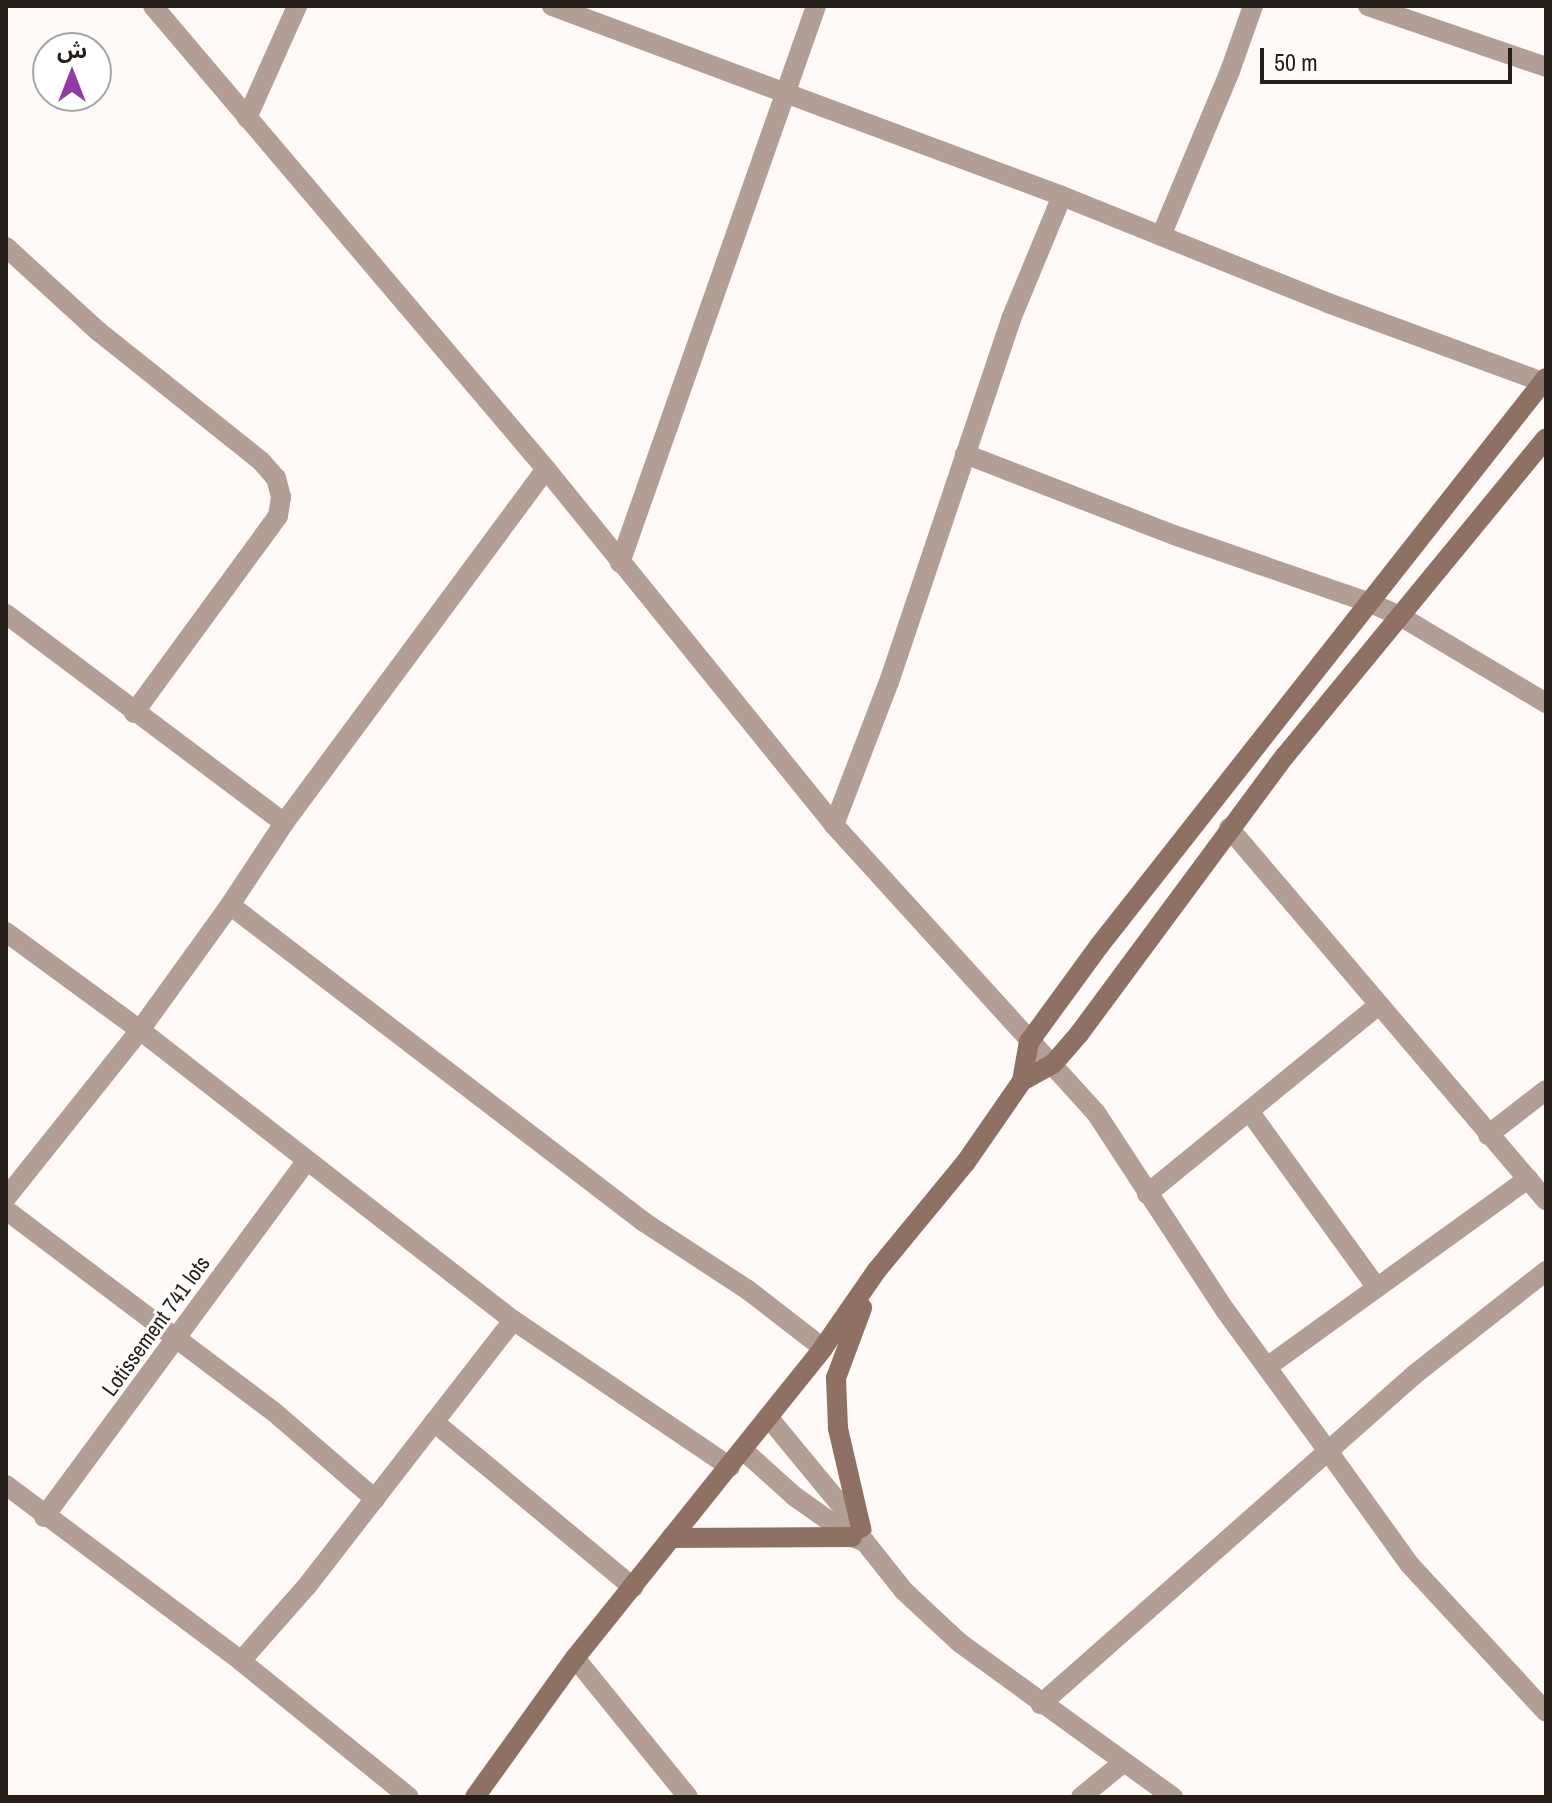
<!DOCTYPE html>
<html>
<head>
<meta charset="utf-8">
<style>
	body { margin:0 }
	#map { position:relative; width:1552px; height:1803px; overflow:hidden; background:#fffaf7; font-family:"Archivo Narrow","Noto Sans Arabic",sans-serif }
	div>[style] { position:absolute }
	.street>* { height:20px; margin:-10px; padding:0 10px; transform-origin:10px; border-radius:10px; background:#b29e95 }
	.secondary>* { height:20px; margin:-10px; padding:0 10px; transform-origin:10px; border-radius:10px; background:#8f7164 }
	span { translate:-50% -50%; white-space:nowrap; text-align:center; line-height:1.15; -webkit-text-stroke:6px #fff; paint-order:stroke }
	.street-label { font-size:22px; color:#261e18 }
	.frame { position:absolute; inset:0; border:8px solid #261e18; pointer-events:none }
	.north { position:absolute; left:32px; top:32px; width:80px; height:80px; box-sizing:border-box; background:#fff; border:2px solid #a8a5a3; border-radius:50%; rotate:0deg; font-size:22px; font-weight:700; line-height:32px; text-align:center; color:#261e18 }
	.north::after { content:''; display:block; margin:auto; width:28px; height:36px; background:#923ba7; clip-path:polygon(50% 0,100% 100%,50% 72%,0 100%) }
	.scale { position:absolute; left:1260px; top:48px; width:252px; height:36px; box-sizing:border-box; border:4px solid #261e18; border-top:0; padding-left:10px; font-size:24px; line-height:28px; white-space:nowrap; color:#261e18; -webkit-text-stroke:6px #fff; paint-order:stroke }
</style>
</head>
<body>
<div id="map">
	<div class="street">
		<i style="left:153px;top:6px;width:607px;rotate:49.68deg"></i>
		<i style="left:546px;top:469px;width:458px;rotate:51deg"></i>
		<i style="left:834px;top:825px;width:389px;rotate:47.7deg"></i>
		<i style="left:1096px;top:1113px;width:235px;rotate:56.8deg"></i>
		<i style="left:1225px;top:1310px;width:175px;rotate:53.9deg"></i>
		<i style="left:1328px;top:1451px;width:383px;rotate:138.6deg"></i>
		<i style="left:552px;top:6px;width:544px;rotate:20.43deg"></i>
		<i style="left:1368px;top:6px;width:188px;rotate:18.9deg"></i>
		<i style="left:247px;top:118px;width:123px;rotate:-65.9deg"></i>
		<i style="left:1161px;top:236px;width:179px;rotate:-67.3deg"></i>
		<i style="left:1230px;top:71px;width:69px;rotate:-70.5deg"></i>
		<i style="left:6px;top:247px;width:125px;rotate:42.4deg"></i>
		<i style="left:98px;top:331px;width:208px;rotate:38.6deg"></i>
		<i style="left:261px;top:461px;width:23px;rotate:49deg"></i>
		<i style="left:276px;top:478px;width:20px;rotate:75deg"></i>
		<i style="left:281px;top:497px;width:19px;rotate:99deg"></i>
		<i style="left:278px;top:516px;width:244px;rotate:126.2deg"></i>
		<i style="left:965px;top:454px;width:224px;rotate:21.2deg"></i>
		<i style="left:1174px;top:535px;width:207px;rotate:19.1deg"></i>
		<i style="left:1370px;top:603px;width:33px;rotate:23deg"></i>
		<i style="left:1400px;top:616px;width:170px;rotate:30.8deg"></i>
		<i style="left:620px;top:563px;width:590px;rotate:-70.61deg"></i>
		<i style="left:6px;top:614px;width:348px;rotate:36.9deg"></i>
		<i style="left:834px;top:825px;width:153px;rotate:-69deg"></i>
		<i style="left:889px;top:682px;width:383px;rotate:-71.4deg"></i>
		<i style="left:1011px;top:319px;width:133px;rotate:-67.5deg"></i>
		<i style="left:1062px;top:196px;width:287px;rotate:21.9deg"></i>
		<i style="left:1328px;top:303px;width:229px;rotate:20.2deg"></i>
		<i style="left:1229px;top:828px;width:489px;rotate:49.6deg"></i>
		<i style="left:230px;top:905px;width:521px;rotate:37.44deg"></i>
		<i style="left:644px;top:1222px;width:124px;rotate:33.2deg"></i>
		<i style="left:748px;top:1290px;width:95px;rotate:37.7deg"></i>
		<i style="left:6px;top:932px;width:166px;rotate:36.2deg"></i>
		<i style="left:140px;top:1030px;width:472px;rotate:37.9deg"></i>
		<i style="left:513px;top:1320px;width:262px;rotate:34.1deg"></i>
		<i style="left:1249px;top:1111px;width:218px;rotate:54.1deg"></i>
		<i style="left:1488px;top:1135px;width:73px;rotate:-37.8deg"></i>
		<i style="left:1147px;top:1194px;width:299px;rotate:-39.2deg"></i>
		<i style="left:6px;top:1198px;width:215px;rotate:-51.4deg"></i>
		<i style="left:140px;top:1030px;width:154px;rotate:-54.2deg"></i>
		<i style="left:230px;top:905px;width:98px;rotate:-56.6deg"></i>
		<i style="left:284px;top:823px;width:440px;rotate:-53.5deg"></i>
		<i style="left:6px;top:1210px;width:334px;rotate:37deg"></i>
		<i style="left:273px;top:1411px;width:135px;rotate:40.8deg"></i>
		<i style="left:1546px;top:1271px;width:168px;rotate:141.8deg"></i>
		<i style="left:1414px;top:1375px;width:115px;rotate:138.5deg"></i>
		<i style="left:1328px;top:1451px;width:140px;rotate:54.3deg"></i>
		<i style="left:1410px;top:1565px;width:200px;rotate:47.2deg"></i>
		<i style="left:1267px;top:1367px;width:322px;rotate:-35.8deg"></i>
		<i style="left:769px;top:1418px;width:146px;rotate:50.5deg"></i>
		<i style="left:434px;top:1422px;width:259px;rotate:39.7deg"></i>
		<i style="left:743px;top:1450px;width:69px;rotate:42deg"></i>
		<i style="left:794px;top:1496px;width:71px;rotate:35.3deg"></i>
		<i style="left:852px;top:1537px;width:14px;rotate:21deg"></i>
		<i style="left:865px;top:1542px;width:63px;rotate:51.5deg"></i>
		<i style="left:904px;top:1591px;width:76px;rotate:42.9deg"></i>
		<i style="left:960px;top:1643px;width:263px;rotate:35.9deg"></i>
		<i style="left:6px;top:1485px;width:294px;rotate:36.8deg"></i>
		<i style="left:241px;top:1661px;width:216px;rotate:39deg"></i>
		<i style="left:44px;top:1517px;width:441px;rotate:-53.6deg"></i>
		<i style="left:575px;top:1658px;width:179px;rotate:50.9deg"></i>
		<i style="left:241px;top:1661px;width:100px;rotate:-48.7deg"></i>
		<i style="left:307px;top:1586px;width:336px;rotate:-52.2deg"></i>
		<i style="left:1081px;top:1797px;width:55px;rotate:-39.1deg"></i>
	</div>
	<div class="secondary">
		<i style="left:1022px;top:1081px;width:40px;rotate:-80deg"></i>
		<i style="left:1029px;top:1042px;width:119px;rotate:-53.9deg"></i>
		<i style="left:1099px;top:946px;width:723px;rotate:-51.8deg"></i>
		<i style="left:861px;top:1528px;width:103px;rotate:-103deg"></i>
		<i style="left:838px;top:1428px;width:50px;rotate:-92.3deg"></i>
		<i style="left:836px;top:1378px;width:75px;rotate:-69.6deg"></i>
		<i style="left:671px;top:1538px;width:181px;rotate:-0.3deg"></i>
		<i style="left:475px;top:1797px;width:171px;rotate:-54.3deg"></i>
		<i style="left:575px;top:1658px;width:397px;rotate:-51.3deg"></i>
		<i style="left:823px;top:1348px;width:95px;rotate:-55.3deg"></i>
		<i style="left:877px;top:1270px;width:140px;rotate:-50.5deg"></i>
		<i style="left:966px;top:1162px;width:98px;rotate:-55.3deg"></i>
		<i style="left:1022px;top:1081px;width:35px;rotate:-29deg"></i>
		<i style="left:1053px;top:1064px;width:40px;rotate:-49deg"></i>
		<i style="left:1079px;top:1034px;width:346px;rotate:-53.5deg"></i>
		<i style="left:1285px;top:756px;width:411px;rotate:-50.6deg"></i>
	</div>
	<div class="street-label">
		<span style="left:156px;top:1326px;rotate:-54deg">Lotissement 741 lots</span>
	</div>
	<div class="frame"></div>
	<div class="north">ش</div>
	<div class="scale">50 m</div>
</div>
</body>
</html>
